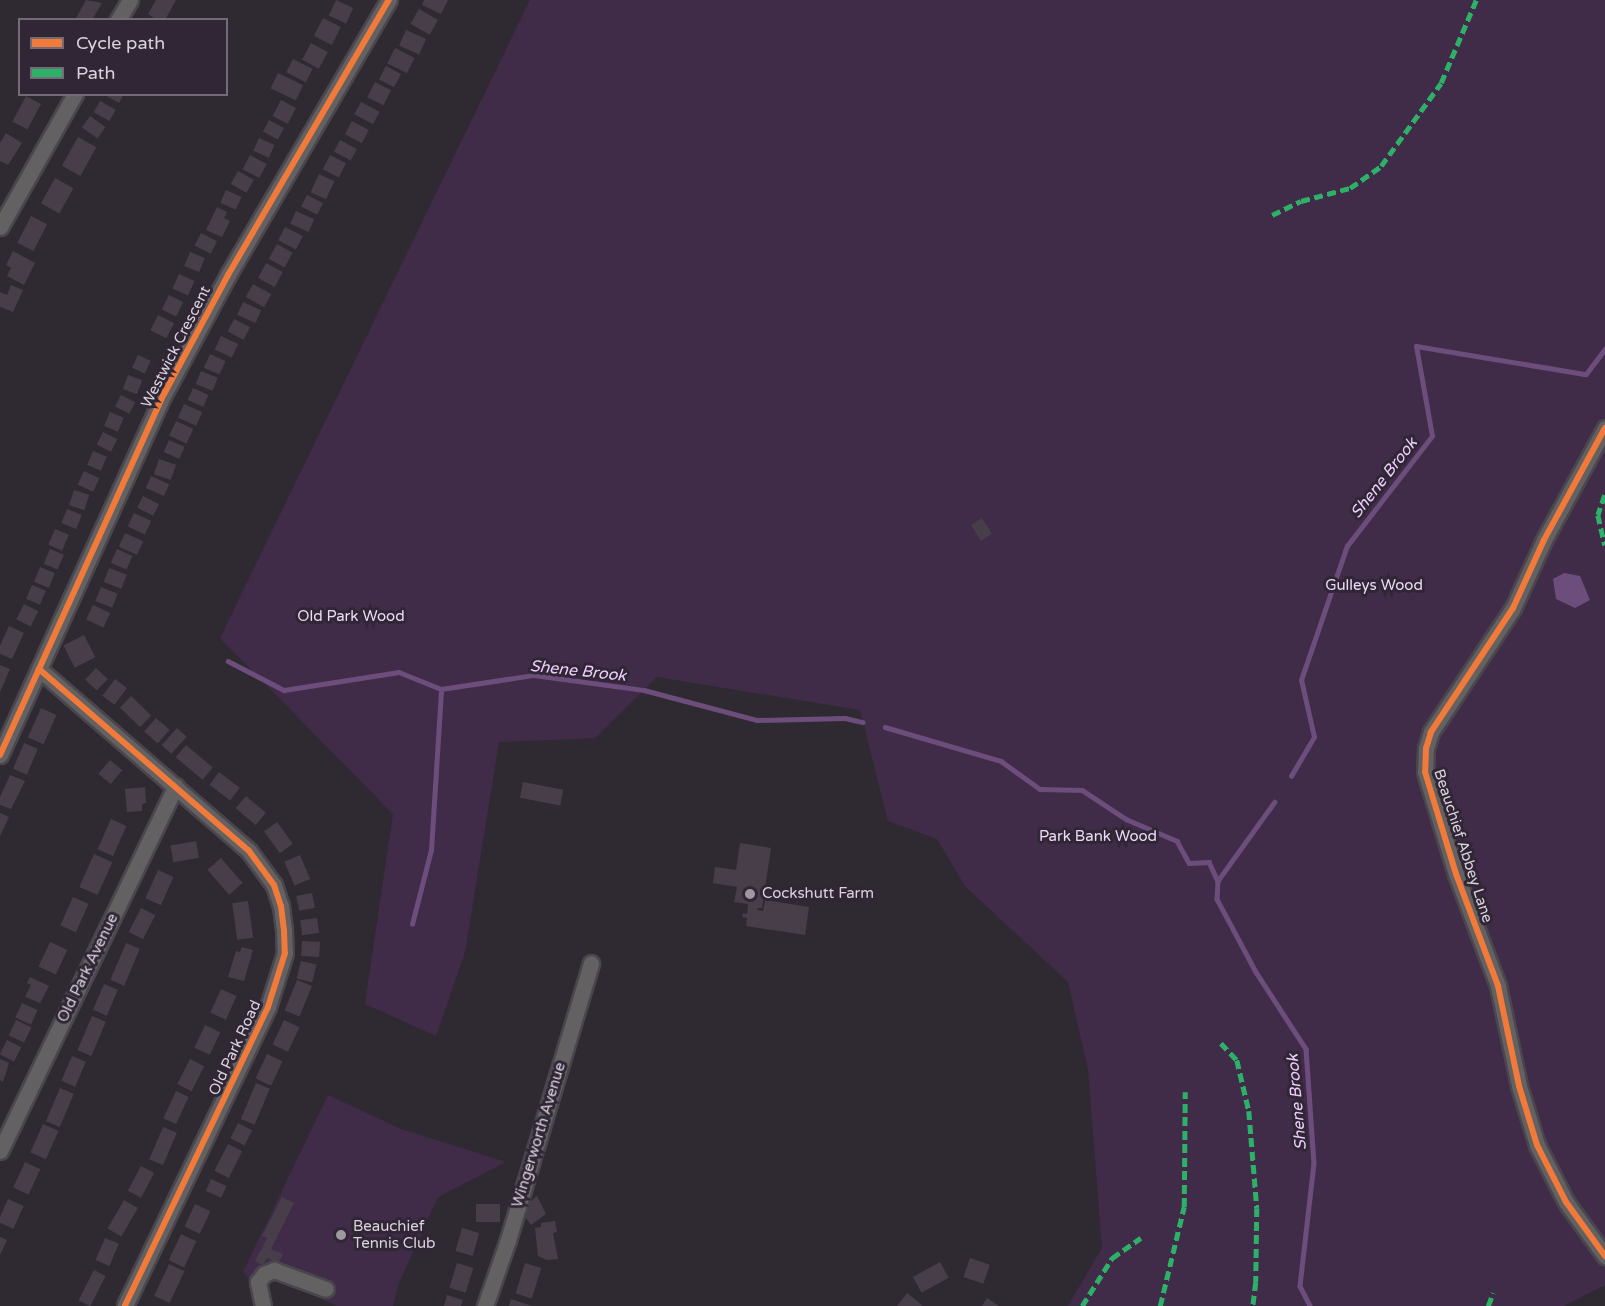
<!DOCTYPE html>
<html>
<head>
<meta charset="utf-8">
<style>
	body { margin:0 }
	#map { position:relative; width:1605px; height:1306px; overflow:hidden; background:#2f2a32; font-family:"Varela Round",sans-serif }
	div>[style] { position:absolute }
	.green>* { inset:0; background:#402c49 }
	.water>* { inset:0; background:#6d4d7b }
	.stream>* { height:4.5px; margin:-2.25px; padding:0 2.25px; transform-origin:2.25px; border-radius:2.25px; background:#6d4d7b }
	.building>* { inset:0; background:#473e4a; transform-origin:0 0 }
	.roads { filter:drop-shadow(2px 0 #4a464d) drop-shadow(-2px 0 #4a464d) drop-shadow(0 2px #4a464d) drop-shadow(0 -2px #4a464d) }
	.minor>* { height:15px; margin:-7.5px; padding:0 7.5px; transform-origin:7.5px; border-radius:7.5px; background:#636162 }
	.quiet>* { height:4.5px; margin-top:-2.25px; transform-origin:0; background:repeating-linear-gradient(90deg,#2db169 0 9px,transparent 0 13.5px) }
	.cycleway>* { height:6px; margin:-3px; padding:0 3px; transform-origin:3px; border-radius:3px; background:#f17a3a }
	.dots>* { width:16px; height:16px; translate:-50% -50%; box-sizing:border-box; border:3px solid #302635; border-radius:50% }
	span { translate:-50% -50%; white-space:nowrap; text-align:center; line-height:1.15; -webkit-text-stroke:6px #302635; paint-order:stroke }
	.street-label { font-size:15px; color:#dad3dd }
	.park-label { font-size:15px; color:#eed9f8 }
	.poi-label { font-size:15px; color:#dad3dd }
	.left { translate:0 -50%; text-align:left }
	.water-label { font-size:16px; color:#eecefc; font-style:italic }
	.legend { position:absolute; left:18px; top:18px; width:210px; height:78px; box-sizing:border-box; background:#302635; border:2px solid #746b78; margin:0; padding:8px 10px; list-style:none; font-size:18px; color:#dad3dd }
	.legend li { display:flex; align-items:center; gap:12px; height:30px }
	.legend b { width:30px; border:2px solid #746b78 }
</style>
</head>
<body>
<div id="map">
	<div class="green">
		<i style="clip-path:polygon(530px 0,1605px 0,1605px 1285px,1564px 1306px,1068px 1306px,1102px 1248px,1088px 1069px,1068px 982px,965px 886px,937px 839px,888px 821px,860px 710px,657px 677px,595px 738px,499px 742px,465px 952px,436px 1036px,365px 1004px,393px 814px,220px 638px)"></i>
		<i style="clip-path:polygon(328px 1095px,401px 1129px,506px 1162px,438px 1197px,398px 1285px,393px 1306px,337px 1306px,273px 1277px,262px 1294px,243px 1272px)"></i>
	</div>
	<div class="water">
		<i style="clip-path:polygon(1564px 573px,1580px 576px,1590px 600px,1575px 608px,1556px 599px,1553px 579px)"></i>
	</div>
	<div class="stream">
		<i style="left:228px;top:661px;width:63px;rotate:27.4deg"></i>
		<i style="left:284px;top:690px;width:116px;rotate:-8.9deg"></i>
		<i style="left:399px;top:672px;width:45px;rotate:22deg"></i>
		<i style="left:441px;top:689px;width:94px;rotate:-8.6deg"></i>
		<i style="left:534px;top:675px;width:111px;rotate:7.8deg"></i>
		<i style="left:644px;top:690px;width:117px;rotate:14.9deg"></i>
		<i style="left:757px;top:720px;width:88px;rotate:-1.3deg"></i>
		<i style="left:845px;top:718px;width:18px;rotate:13deg"></i>
		<i style="left:885px;top:727px;width:121px;rotate:16.3deg"></i>
		<i style="left:1001px;top:761px;width:48px;rotate:35.7deg"></i>
		<i style="left:1040px;top:789px;width:42px;rotate:1.4deg"></i>
		<i style="left:1082px;top:790px;width:53px;rotate:33.4deg"></i>
		<i style="left:1126px;top:819px;width:56px;rotate:23.3deg"></i>
		<i style="left:1177px;top:841px;width:25px;rotate:61deg"></i>
		<i style="left:1189px;top:863px;width:20px;rotate:-3deg"></i>
		<i style="left:1209px;top:862px;width:21px;rotate:65deg"></i>
		<i style="left:1291px;top:776px;width:45px;rotate:-59.5deg"></i>
		<i style="left:1314px;top:737px;width:58px;rotate:-102.8deg"></i>
		<i style="left:1301px;top:680px;width:142px;rotate:-71.1deg"></i>
		<i style="left:1347px;top:546px;width:139px;rotate:-52.3deg"></i>
		<i style="left:1432px;top:436px;width:91px;rotate:-100.1deg"></i>
		<i style="left:1416px;top:346px;width:172px;rotate:9.4deg"></i>
		<i style="left:1586px;top:374px;width:31px;rotate:-53deg"></i>
		<i style="left:1275px;top:802px;width:97px;rotate:125.8deg"></i>
		<i style="left:1218px;top:881px;width:18px;rotate:93deg"></i>
		<i style="left:1217px;top:899px;width:83px;rotate:61.9deg"></i>
		<i style="left:1256px;top:972px;width:92px;rotate:57deg"></i>
		<i style="left:1306px;top:1049px;width:114px;rotate:86deg"></i>
		<i style="left:1314px;top:1163px;width:124px;rotate:96.5deg"></i>
		<i style="left:1300px;top:1286px;width:22px;rotate:63deg"></i>
		<i style="left:412px;top:924px;width:76px;rotate:-75.6deg"></i>
		<i style="left:431px;top:850px;width:161px;rotate:-86.4deg"></i>
	</div>
	<div class="building">
		<i style="clip-path:polygon(86px 0,102px 3px,92px 20px,75px 20px)"></i>
		<i style="clip-path:polygon(156px 0,176px 0,165px 20px,157px 20px,148px 14px)"></i>
		<i style="left:336px;top:0;width:19px;height:17px;rotate:25deg"></i>
		<i style="clip-path:polygon(424px 0,448px 0,441px 14px,422px 5px)"></i>
		<i style="left:419px;top:9px;width:22px;height:17px;rotate:30deg"></i>
		<i style="left:323px;top:18px;width:20px;height:20px;rotate:27deg"></i>
		<i style="left:406px;top:30px;width:22px;height:17px;rotate:24deg"></i>
		<i style="left:311px;top:43px;width:19px;height:19px;rotate:28deg"></i>
		<i style="left:395px;top:48px;width:22px;height:17px;rotate:27deg"></i>
		<i style="left:293px;top:59px;width:22px;height:15px;rotate:27deg"></i>
		<i style="left:386px;top:66px;width:17px;height:15px;rotate:28deg"></i>
		<i style="left:278px;top:73px;width:28px;height:17px;rotate:26deg"></i>
		<i style="left:375px;top:82px;width:18px;height:17px;rotate:27deg"></i>
		<i style="clip-path:polygon(103px 94px,124px 94px,119px 103px)"></i>
		<i style="left:26px;top:96px;width:17px;height:29px;rotate:28deg"></i>
		<i style="left:281px;top:100px;width:17px;height:18px;rotate:28deg"></i>
		<i style="left:100px;top:101px;width:18px;height:13px;rotate:29deg"></i>
		<i style="left:361px;top:102px;width:21px;height:14px;rotate:28deg"></i>
		<i style="left:90px;top:116px;width:19px;height:14px;rotate:35deg"></i>
		<i style="left:269px;top:120px;width:17px;height:13px;rotate:28deg"></i>
		<i style="left:352px;top:121px;width:19px;height:15px;rotate:28deg"></i>
		<i style="clip-path:polygon(6px 133px,22px 143px,8px 165px,0 161px,0 143px)"></i>
		<i style="left:78px;top:137px;width:21px;height:33px;rotate:29deg"></i>
		<i style="left:259px;top:138px;width:17px;height:14px;rotate:24deg"></i>
		<i style="left:340px;top:140px;width:19px;height:13px;rotate:28deg"></i>
		<i style="left:250px;top:155px;width:19px;height:16px;rotate:28deg"></i>
		<i style="left:330px;top:155px;width:18px;height:16px;rotate:27deg"></i>
		<i style="left:238px;top:171px;width:18px;height:15px;rotate:29deg"></i>
		<i style="left:319px;top:174px;width:17px;height:20px;rotate:25deg"></i>
		<i style="left:55px;top:178px;width:21px;height:29px;rotate:29deg"></i>
		<i style="left:226px;top:190px;width:17px;height:14px;rotate:24deg"></i>
		<i style="left:307px;top:195px;width:18px;height:13px;rotate:27deg"></i>
		<i style="clip-path:polygon(217px 207px,227px 212px,224px 218px,230px 221px,222px 237px,206px 230px)"></i>
		<i style="left:296px;top:211px;width:20px;height:14px;rotate:24deg"></i>
		<i style="left:31px;top:216px;width:18px;height:30px;rotate:27deg"></i>
		<i style="left:285px;top:227px;width:20px;height:15px;rotate:27deg"></i>
		<i style="left:201px;top:233px;width:18px;height:14px;rotate:27deg"></i>
		<i style="left:277px;top:244px;width:18px;height:17px;rotate:29deg"></i>
		<i style="clip-path:polygon(13px 251px,35px 263px,24px 285px,7px 276px,11px 268px,6px 265px)"></i>
		<i style="left:190px;top:252px;width:16px;height:15px;rotate:22deg"></i>
		<i style="left:266px;top:263px;width:19px;height:17px;rotate:28deg"></i>
		<i style="left:179px;top:274px;width:17px;height:16px;rotate:24deg"></i>
		<i style="left:253px;top:284px;width:21px;height:15px;rotate:29deg"></i>
		<i style="clip-path:polygon(11px 285px,23px 290px,13px 312px,0 307px,0 292px,7px 295px)"></i>
		<i style="left:169px;top:295px;width:16px;height:16px;rotate:27deg"></i>
		<i style="left:243px;top:302px;width:20px;height:14px;rotate:24deg"></i>
		<i style="left:158px;top:315px;width:18px;height:17px;rotate:27deg"></i>
		<i style="left:234px;top:319px;width:18px;height:14px;rotate:27deg"></i>
		<i style="left:221px;top:336px;width:19px;height:15px;rotate:25deg"></i>
		<i style="left:210px;top:354px;width:17px;height:15px;rotate:24deg"></i>
		<i style="left:138px;top:355px;width:14px;height:14px;rotate:25deg"></i>
		<i style="left:201px;top:371px;width:18px;height:14px;rotate:22deg"></i>
		<i style="left:128px;top:375px;width:15px;height:15px;rotate:20deg"></i>
		<i style="left:193px;top:388px;width:17px;height:13px;rotate:24deg"></i>
		<i style="left:121px;top:395px;width:16px;height:13px;rotate:27deg"></i>
		<i style="left:184px;top:404px;width:20px;height:15px;rotate:24deg"></i>
		<i style="left:110px;top:412px;width:15px;height:15px;rotate:23deg"></i>
		<i style="left:176px;top:421px;width:19px;height:16px;rotate:25deg"></i>
		<i style="left:103px;top:432px;width:16px;height:14px;rotate:27deg"></i>
		<i style="left:169px;top:440px;width:17px;height:13px;rotate:24deg"></i>
		<i style="left:93px;top:451px;width:15px;height:15px;rotate:23deg"></i>
		<i style="left:159px;top:459px;width:18px;height:16px;rotate:19deg"></i>
		<i style="left:84px;top:471px;width:17px;height:15px;rotate:25deg"></i>
		<i style="left:151px;top:476px;width:20px;height:13px;rotate:24deg"></i>
		<i style="left:74px;top:490px;width:16px;height:16px;rotate:18deg"></i>
		<i style="left:143px;top:496px;width:18px;height:13px;rotate:27deg"></i>
		<i style="left:67px;top:509px;width:16px;height:15px;rotate:22deg"></i>
		<i style="left:134px;top:513px;width:19px;height:15px;rotate:25deg"></i>
		<i style="left:982px;top:518px;width:19px;height:13px;rotate:58deg"></i>
		<i style="left:55px;top:529px;width:15px;height:17px;rotate:23deg"></i>
		<i style="left:125px;top:533px;width:20px;height:15px;rotate:24deg"></i>
		<i style="left:50px;top:549px;width:15px;height:16px;rotate:23deg"></i>
		<i style="left:117px;top:549px;width:17px;height:15px;rotate:24deg"></i>
		<i style="left:40px;top:567px;width:16px;height:16px;rotate:22deg"></i>
		<i style="left:109px;top:568px;width:19px;height:15px;rotate:21deg"></i>
		<i style="left:32px;top:585px;width:15px;height:15px;rotate:23deg"></i>
		<i style="left:101px;top:587px;width:18px;height:15px;rotate:22deg"></i>
		<i style="left:24px;top:604px;width:16px;height:17px;rotate:27deg"></i>
		<i style="left:93px;top:605px;width:19px;height:16px;rotate:25deg"></i>
		<i style="clip-path:polygon(9px 626px,24px 633px,12px 659px,0 654px,0 646px)"></i>
		<i style="left:84px;top:635px;width:25px;height:23px;rotate:63deg"></i>
		<i style="clip-path:polygon(0 665px,10px 669px,0 692px)"></i>
		<i style="left:96px;top:668px;width:16px;height:16px;rotate:43deg"></i>
		<i style="left:115px;top:679px;width:15px;height:21px;rotate:37deg"></i>
		<i style="left:131px;top:696px;width:28px;height:16px;rotate:44deg"></i>
		<i style="left:41px;top:708px;width:17px;height:32px;rotate:24deg"></i>
		<i style="left:156px;top:718px;width:18px;height:18px;rotate:41deg"></i>
		<i style="left:177px;top:728px;width:13px;height:23px;rotate:42deg"></i>
		<i style="left:24px;top:743px;width:15px;height:28px;rotate:23deg"></i>
		<i style="left:186px;top:745px;width:35px;height:16px;rotate:40deg"></i>
		<i style="left:110px;top:760px;width:16px;height:18px;rotate:40deg"></i>
		<i style="left:219px;top:772px;width:26px;height:16px;rotate:37deg"></i>
		<i style="clip-path:polygon(10px 775px,25px 781px,11px 809px,0 805px,0 797px)"></i>
		<i style="left:523px;top:782px;width:41px;height:16px;rotate:11deg"></i>
		<i style="clip-path:polygon(145px 787px,146px 803px,142px 804px,142px 811px,127px 812px,125px 789px)"></i>
		<i style="left:246px;top:796px;width:26px;height:16px;rotate:40deg"></i>
		<i style="clip-path:polygon(0 813px,9px 817px,0 836px)"></i>
		<i style="left:111px;top:819px;width:17px;height:33px;rotate:24deg"></i>
		<i style="left:277px;top:822px;width:27px;height:16px;rotate:54deg"></i>
		<i style="left:196px;top:841px;width:17px;height:26px;rotate:80deg"></i>
		<i style="clip-path:polygon(740px 843px,771px 848px,762px 908px,758px 908px,757px 910px,763px 911px,765px 900px,809px 907px,805px 935px,746px 926px,747px 918px,742px 917px,743px 913px,747px 914px,748px 904px,734px 902px,737px 887px,713px 883px,715px 867px,736px 870px)"></i>
		<i style="left:94px;top:854px;width:20px;height:36px;rotate:24deg"></i>
		<i style="left:300px;top:855px;width:26px;height:17px;rotate:67deg"></i>
		<i style="left:221px;top:858px;width:33px;height:18px;rotate:49deg"></i>
		<i style="left:158px;top:870px;width:17px;height:31px;rotate:24deg"></i>
		<i style="left:312px;top:893px;width:15px;height:16px;rotate:79deg"></i>
		<i style="left:73px;top:897px;width:17px;height:31px;rotate:24deg"></i>
		<i style="left:248px;top:901px;width:37px;height:16px;rotate:82deg"></i>
		<i style="left:141px;top:908px;width:16px;height:27px;rotate:27deg"></i>
		<i style="left:317px;top:918px;width:15px;height:17px;rotate:82deg"></i>
		<i style="left:302px;top:941px;width:18px;height:15px;rotate:3deg"></i>
		<i style="left:50px;top:942px;width:19px;height:27px;rotate:25deg"></i>
		<i style="left:126px;top:943px;width:15px;height:40px;rotate:23deg"></i>
		<i style="clip-path:polygon(242px 947px,253px 950px,244px 981px,228px 977px,236px 951px,240px 952px)"></i>
		<i style="left:301px;top:961px;width:16px;height:18px;rotate:14deg"></i>
		<i style="clip-path:polygon(30px 977px,49px 986px,40px 1003px,25px 997px,31px 985px,27px 983px)"></i>
		<i style="left:297px;top:980px;width:16px;height:33px;rotate:22deg"></i>
		<i style="left:104px;top:984px;width:15px;height:28px;rotate:23deg"></i>
		<i style="left:221px;top:989px;width:17px;height:26px;rotate:24deg"></i>
		<i style="left:22px;top:1003px;width:17px;height:16px;rotate:24deg"></i>
		<i style="left:92px;top:1016px;width:15px;height:37px;rotate:23deg"></i>
		<i style="left:16px;top:1020px;width:17px;height:17px;rotate:25deg"></i>
		<i style="left:284px;top:1020px;width:17px;height:27px;rotate:25deg"></i>
		<i style="left:205px;top:1025px;width:17px;height:25px;rotate:25deg"></i>
		<i style="left:7px;top:1040px;width:16px;height:16px;rotate:27deg"></i>
		<i style="left:267px;top:1054px;width:17px;height:27px;rotate:25deg"></i>
		<i style="left:72px;top:1056px;width:15px;height:27px;rotate:23deg"></i>
		<i style="clip-path:polygon(0 1059px,9px 1063px,3px 1082px,0 1080px)"></i>
		<i style="left:190px;top:1059px;width:16px;height:28px;rotate:27deg"></i>
		<i style="left:256px;top:1083px;width:15px;height:39px;rotate:23deg"></i>
		<i style="left:60px;top:1088px;width:15px;height:36px;rotate:23deg"></i>
		<i style="left:176px;top:1091px;width:14px;height:30px;rotate:25deg"></i>
		<i style="left:238px;top:1123px;width:16px;height:17px;rotate:27deg"></i>
		<i style="left:43px;top:1124px;width:17px;height:31px;rotate:24deg"></i>
		<i style="left:163px;top:1127px;width:15px;height:35px;rotate:23deg"></i>
		<i style="left:228px;top:1144px;width:16px;height:30px;rotate:27deg"></i>
		<i style="left:25px;top:1162px;width:17px;height:28px;rotate:25deg"></i>
		<i style="left:141px;top:1166px;width:15px;height:28px;rotate:28deg"></i>
		<i style="left:211px;top:1179px;width:17px;height:13px;rotate:24deg"></i>
		<i style="clip-path:polygon(537px 1196px,546px 1214px,531px 1225px,523px 1214px,525px 1212px,522px 1208px)"></i>
		<i style="clip-path:polygon(282px 1197px,294px 1203px,271px 1249px,283px 1254px,278px 1263px,267px 1258px,263px 1265px,255px 1261px,267px 1238px,262px 1236px)"></i>
		<i style="left:8px;top:1199px;width:17px;height:25px;rotate:24deg"></i>
		<i style="left:124px;top:1200px;width:16px;height:33px;rotate:30deg"></i>
		<i style="left:195px;top:1204px;width:17px;height:25px;rotate:25deg"></i>
		<i style="left:476px;top:1204px;width:24px;height:18px"></i>
		<i style="clip-path:polygon(555px 1221px,557px 1232px,553px 1233px,558px 1259px,547px 1260px,538px 1256px,535px 1228px,541px 1227px,541px 1223px)"></i>
		<i style="left:462px;top:1228px;width:18px;height:24px;rotate:16deg"></i>
		<i style="left:181px;top:1234px;width:17px;height:29px;rotate:25deg"></i>
		<i style="clip-path:polygon(0 1237px,7px 1240px,0 1255px)"></i>
		<i style="left:105px;top:1238px;width:15px;height:24px;rotate:23deg"></i>
		<i style="left:970px;top:1258px;width:21px;height:20px;rotate:19deg"></i>
		<i style="left:940px;top:1262px;width:18px;height:31px;rotate:61deg"></i>
		<i style="left:457px;top:1263px;width:17px;height:26px;rotate:17deg"></i>
		<i style="left:525px;top:1263px;width:17px;height:32px;rotate:17deg"></i>
		<i style="left:169px;top:1264px;width:17px;height:35px;rotate:25deg"></i>
		<i style="left:94px;top:1270px;width:13px;height:34px;rotate:27deg"></i>
		<i style="clip-path:polygon(907px 1293px,922px 1305px,921px 1306px,897px 1306px)"></i>
		<i style="clip-path:polygon(447px 1295px,463px 1300px,461px 1306px,444px 1306px)"></i>
		<i style="clip-path:polygon(987px 1298px,999px 1306px,982px 1306px)"></i>
		<i style="clip-path:polygon(511px 1299px,532px 1306px,509px 1306px)"></i>
	</div>
	<div class="roads">
		<div class="minor">
			<i style="left:118px;top:20px;width:23px;rotate:-59deg"></i>
			<i style="left:0;top:227px;width:153px;rotate:-60.6deg"></i>
			<i style="left:1605px;top:428px;width:128px;rotate:118.6deg"></i>
			<i style="left:1544px;top:540px;width:75px;rotate:114.5deg"></i>
			<i style="left:1513px;top:608px;width:149px;rotate:123.5deg"></i>
			<i style="left:1431px;top:732px;width:17px;rotate:107deg"></i>
			<i style="left:1426px;top:748px;width:24px;rotate:92deg"></i>
			<i style="left:1425px;top:772px;width:107px;rotate:73.1deg"></i>
			<i style="left:1456px;top:874px;width:120px;rotate:69.4deg"></i>
			<i style="left:1498px;top:986px;width:102px;rotate:78.1deg"></i>
			<i style="left:1519px;top:1086px;width:62px;rotate:73deg"></i>
			<i style="left:1537px;top:1145px;width:64px;rotate:63deg"></i>
			<i style="left:1566px;top:1202px;width:67px;rotate:54.2deg"></i>
			<i style="left:39px;top:669px;width:278px;rotate:40.9deg"></i>
			<i style="left:249px;top:851px;width:42px;rotate:53.7deg"></i>
			<i style="left:274px;top:885px;width:22px;rotate:72deg"></i>
			<i style="left:281px;top:906px;width:24px;rotate:83deg"></i>
			<i style="left:284px;top:930px;width:23px;rotate:88deg"></i>
			<i style="left:285px;top:953px;width:57px;rotate:107.5deg"></i>
			<i style="left:268px;top:1007px;width:331px;rotate:115.6deg"></i>
			<i style="left:0;top:755px;width:397px;rotate:-65.6deg"></i>
			<i style="left:164px;top:394px;width:135px;rotate:-61.7deg"></i>
			<i style="left:228px;top:275px;width:319px;rotate:-59.7deg"></i>
			<i style="left:0;top:1151px;width:405px;rotate:-64.3deg"></i>
			<i style="left:263px;top:1306px;width:25px;rotate:-102deg"></i>
			<i style="left:258px;top:1282px;width:10px;rotate:-53deg"></i>
			<i style="left:264px;top:1274px;width:11px;rotate:-22deg"></i>
			<i style="left:274px;top:1270px;width:55px;rotate:20.1deg"></i>
			<i style="left:485px;top:1306px;width:70px;rotate:-70.8deg"></i>
			<i style="left:508px;top:1240px;width:289px;rotate:-73.3deg"></i>
		</div>
	</div>
	<div class="quiet">
		<i style="left:1272px;top:215px;width:32px;rotate:-26deg"></i>
		<i style="left:1301px;top:201px;width:51px;rotate:-14.9deg"></i>
		<i style="left:1350px;top:188px;width:38px;rotate:-35deg"></i>
		<i style="left:1381px;top:166px;width:102px;rotate:-54.1deg"></i>
		<i style="left:1441px;top:83px;width:90px;rotate:-67.1deg"></i>
		<i style="left:1605px;top:495px;width:21px;rotate:109deg"></i>
		<i style="left:1598px;top:515px;width:31px;rotate:77deg"></i>
		<i style="left:1221px;top:1043px;width:23px;rotate:47deg"></i>
		<i style="left:1237px;top:1060px;width:52px;rotate:76.8deg"></i>
		<i style="left:1249px;top:1111px;width:97px;rotate:85.3deg"></i>
		<i style="left:1257px;top:1208px;width:74px;rotate:90.8deg"></i>
		<i style="left:1256px;top:1282px;width:24px;rotate:97deg"></i>
		<i style="left:1082px;top:1306px;width:57px;rotate:-58deg"></i>
		<i style="left:1112px;top:1258px;width:35px;rotate:-35deg"></i>
		<i style="left:1160px;top:1306px;width:102px;rotate:-76.4deg"></i>
		<i style="left:1184px;top:1207px;width:115px;rotate:-89.5deg"></i>
		<i style="left:1488px;top:1306px;width:14px;rotate:-69deg"></i>
	</div>
	<div class="cycleway">
		<i style="left:1605px;top:428px;width:128px;rotate:118.6deg"></i>
		<i style="left:1544px;top:540px;width:75px;rotate:114.5deg"></i>
		<i style="left:1513px;top:608px;width:149px;rotate:123.5deg"></i>
		<i style="left:1431px;top:732px;width:17px;rotate:107deg"></i>
		<i style="left:1426px;top:748px;width:24px;rotate:92deg"></i>
		<i style="left:1425px;top:772px;width:107px;rotate:73.1deg"></i>
		<i style="left:1456px;top:874px;width:120px;rotate:69.4deg"></i>
		<i style="left:1498px;top:986px;width:102px;rotate:78.1deg"></i>
		<i style="left:1519px;top:1086px;width:62px;rotate:73deg"></i>
		<i style="left:1537px;top:1145px;width:64px;rotate:63deg"></i>
		<i style="left:1566px;top:1202px;width:67px;rotate:54.2deg"></i>
		<i style="left:39px;top:669px;width:278px;rotate:40.9deg"></i>
		<i style="left:249px;top:851px;width:42px;rotate:53.7deg"></i>
		<i style="left:274px;top:885px;width:22px;rotate:72deg"></i>
		<i style="left:281px;top:906px;width:24px;rotate:83deg"></i>
		<i style="left:284px;top:930px;width:23px;rotate:88deg"></i>
		<i style="left:285px;top:953px;width:57px;rotate:107.5deg"></i>
		<i style="left:268px;top:1007px;width:331px;rotate:115.6deg"></i>
		<i style="left:0;top:755px;width:397px;rotate:-65.6deg"></i>
		<i style="left:164px;top:394px;width:135px;rotate:-61.7deg"></i>
		<i style="left:228px;top:275px;width:319px;rotate:-59.7deg"></i>
	</div>
	<div class="dots">
		<i style="left:750px;top:894px;background:#9e98a1"></i>
		<i style="left:341px;top:1235px;background:#9e98a1"></i>
	</div>
	<div class="street-label">
		<span style="left:176px;top:347px;rotate:-63deg">Westwick Crescent</span>
		<span style="left:1463px;top:846px;rotate:72deg">Beauchief Abbey Lane</span>
		<span style="left:88px;top:968px;rotate:-64deg">Old Park Avenue</span>
		<span style="left:235px;top:1048px;rotate:-65deg">Old Park Road</span>
		<span style="left:539px;top:1135px;rotate:-73deg">Wingerworth Avenue</span>
	</div>
	<div class="park-label">
		<span style="left:1374px;top:586px">Gulleys Wood</span>
		<span style="left:351px;top:617px">Old Park Wood</span>
		<span style="left:1098px;top:837px">Park Bank Wood</span>
	</div>
	<div class="poi-label">
		<span class="left" style="left:762px;top:894px">Cockshutt Farm</span>
		<span class="left" style="left:353px;top:1235px">Beauchief<br>Tennis Club</span>
	</div>
	<div class="water-label">
		<span style="left:1384px;top:478px;rotate:-52deg">Shene Brook</span>
		<span style="left:578px;top:671px;rotate:6deg">Shene Brook</span>
		<span style="left:1297px;top:1102px;rotate:-95deg">Shene Brook</span>
	</div>
	<ul class="legend">
	<li><b style="height:8px;background:#f17a3a"></b>Cycle path</li>
	<li><b style="height:8px;background:#2db169"></b>Path</li>
	</ul>
</div>
</body>
</html>
